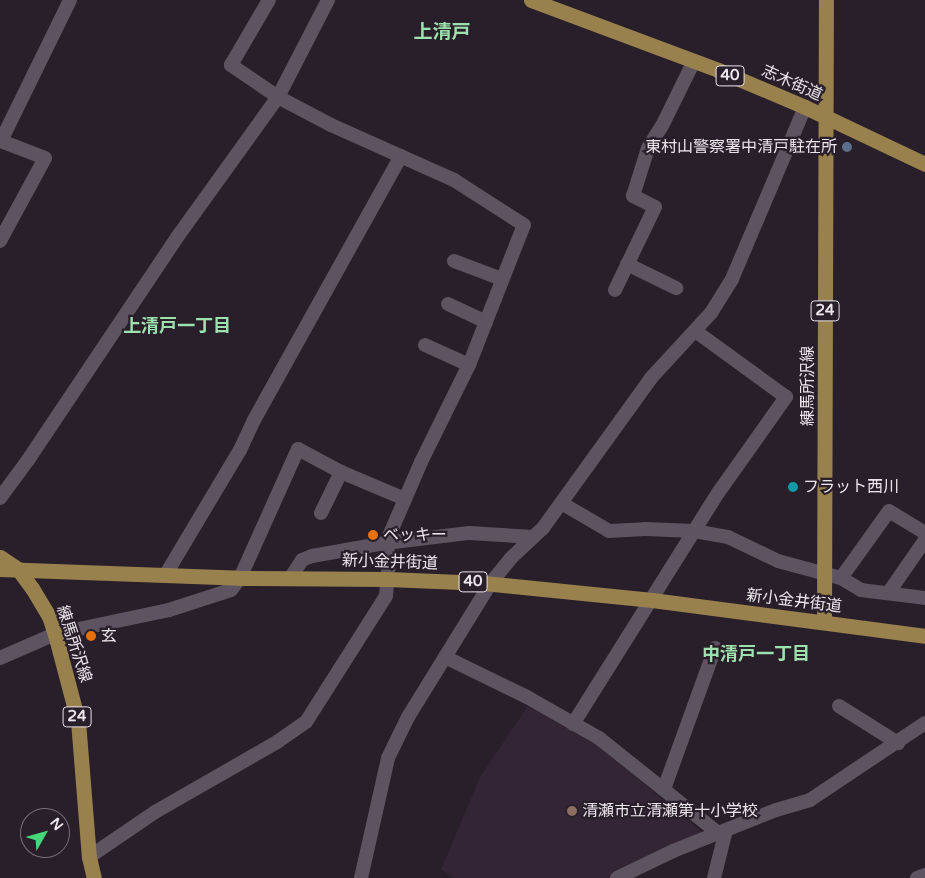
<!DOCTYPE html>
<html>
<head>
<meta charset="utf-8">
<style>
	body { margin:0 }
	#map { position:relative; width:925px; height:878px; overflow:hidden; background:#291f2a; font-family:"Varela Round","Noto Sans JP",sans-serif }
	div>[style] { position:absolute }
	.built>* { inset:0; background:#332535 }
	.minor>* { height:14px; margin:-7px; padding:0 7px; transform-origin:7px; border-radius:7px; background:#5e5360 }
	.major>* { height:15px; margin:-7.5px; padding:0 7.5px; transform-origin:7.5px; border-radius:7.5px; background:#98814d }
	.dots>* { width:14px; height:14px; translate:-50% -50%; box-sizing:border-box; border:2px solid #291f2a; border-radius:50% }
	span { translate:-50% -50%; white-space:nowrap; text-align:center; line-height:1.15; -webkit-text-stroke:4.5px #291f2a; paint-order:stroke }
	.shield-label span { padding:1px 4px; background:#291f2a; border:1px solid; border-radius:4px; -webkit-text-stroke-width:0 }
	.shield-label { font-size:15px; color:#ebe5ec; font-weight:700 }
	.street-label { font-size:16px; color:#ebe5ec }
	.poi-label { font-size:16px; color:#ebe5ec }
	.right { translate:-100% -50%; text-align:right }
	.left { translate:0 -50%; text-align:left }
	.neighbourhood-label { font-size:18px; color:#9de2ae; font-weight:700 }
	.quarter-label { font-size:19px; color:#9de2ae; font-weight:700 }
	.north { position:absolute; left:20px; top:808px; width:50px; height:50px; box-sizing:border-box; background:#291f2a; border:1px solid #776e78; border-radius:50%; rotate:52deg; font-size:14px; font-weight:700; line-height:20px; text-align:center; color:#ebe5ec }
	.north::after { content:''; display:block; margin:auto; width:18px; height:22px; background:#45d77a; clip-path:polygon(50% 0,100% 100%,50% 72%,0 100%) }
</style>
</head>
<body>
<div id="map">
	<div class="built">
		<i style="clip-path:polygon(528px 706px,597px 745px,702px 832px,701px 838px,612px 878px,455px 878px,441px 870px,480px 777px)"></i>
	</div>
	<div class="minor">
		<i style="left:0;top:241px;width:94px;rotate:-61.5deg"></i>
		<i style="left:45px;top:158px;width:47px;rotate:-158.9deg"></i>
		<i style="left:1px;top:141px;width:157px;rotate:-63.9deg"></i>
		<i style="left:454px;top:261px;width:51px;rotate:20.6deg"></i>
		<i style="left:627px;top:264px;width:55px;rotate:26.1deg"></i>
		<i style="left:615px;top:290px;width:92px;rotate:-64.3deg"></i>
		<i style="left:655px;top:207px;width:25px;rotate:-153deg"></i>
		<i style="left:633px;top:196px;width:50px;rotate:-72.6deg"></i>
		<i style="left:648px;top:148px;width:26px;rotate:-58deg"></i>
		<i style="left:662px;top:126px;width:72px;rotate:-63.8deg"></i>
		<i style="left:448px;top:304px;width:42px;rotate:25.3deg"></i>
		<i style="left:425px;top:345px;width:48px;rotate:24.4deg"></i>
		<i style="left:0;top:498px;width:47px;rotate:-53.6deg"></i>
		<i style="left:28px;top:460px;width:270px;rotate:-56.2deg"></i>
		<i style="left:178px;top:236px;width:171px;rotate:-54.3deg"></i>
		<i style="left:278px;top:97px;width:109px;rotate:-62.7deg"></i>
		<i style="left:563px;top:504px;width:53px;rotate:30.4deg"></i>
		<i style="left:609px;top:531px;width:36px;rotate:-3deg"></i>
		<i style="left:645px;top:529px;width:49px;rotate:2.3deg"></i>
		<i style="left:694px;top:531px;width:35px;rotate:10deg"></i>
		<i style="left:728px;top:537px;width:55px;rotate:25.6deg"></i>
		<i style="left:778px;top:561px;width:65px;rotate:15.1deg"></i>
		<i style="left:841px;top:578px;width:23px;rotate:31deg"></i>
		<i style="left:861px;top:590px;width:64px;rotate:7.1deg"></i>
		<i style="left:321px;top:513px;width:46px;rotate:-64deg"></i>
		<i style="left:166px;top:574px;width:144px;rotate:-59.2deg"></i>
		<i style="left:240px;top:450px;width:33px;rotate:-65deg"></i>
		<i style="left:254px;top:420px;width:302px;rotate:-60.9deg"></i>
		<i style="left:291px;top:577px;width:20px;rotate:-57deg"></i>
		<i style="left:302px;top:560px;width:11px;rotate:-22deg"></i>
		<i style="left:312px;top:556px;width:75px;rotate:-10deg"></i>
		<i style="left:386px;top:543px;width:84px;rotate:-6.9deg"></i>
		<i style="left:469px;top:533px;width:64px;rotate:3.6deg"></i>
		<i style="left:841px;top:578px;width:82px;rotate:-54.4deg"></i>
		<i style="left:889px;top:511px;width:42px;rotate:31.4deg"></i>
		<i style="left:889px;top:592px;width:63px;rotate:-55.3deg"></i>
		<i style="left:445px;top:657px;width:91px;rotate:26deg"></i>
		<i style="left:527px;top:697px;width:83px;rotate:29.7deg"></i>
		<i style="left:599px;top:738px;width:152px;rotate:38.6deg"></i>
		<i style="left:0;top:658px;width:60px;rotate:-23.6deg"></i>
		<i style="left:55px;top:634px;width:116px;rotate:-11.9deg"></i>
		<i style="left:169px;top:610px;width:65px;rotate:-17.9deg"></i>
		<i style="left:231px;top:590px;width:15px;rotate:-53deg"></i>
		<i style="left:240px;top:578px;width:141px;rotate:-65.8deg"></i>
		<i style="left:298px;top:449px;width:49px;rotate:28.1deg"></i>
		<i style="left:341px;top:472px;width:69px;rotate:22.9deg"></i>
		<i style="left:839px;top:706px;width:70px;rotate:32.1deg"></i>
		<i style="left:573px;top:724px;width:273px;rotate:-57.9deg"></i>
		<i style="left:718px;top:493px;width:118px;rotate:-54.7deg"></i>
		<i style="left:786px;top:397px;width:112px;rotate:-144deg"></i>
		<i style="left:664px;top:789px;width:150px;rotate:-70.1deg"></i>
		<i style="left:89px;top:857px;width:80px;rotate:-34.3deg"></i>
		<i style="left:155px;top:812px;width:141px;rotate:-29.8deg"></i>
		<i style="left:277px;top:742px;width:35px;rotate:-35deg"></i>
		<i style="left:306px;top:722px;width:149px;rotate:-57.6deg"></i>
		<i style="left:386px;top:596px;width:38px;rotate:-85deg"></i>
		<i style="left:389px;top:558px;width:15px;rotate:-101deg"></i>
		<i style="left:386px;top:543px;width:88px;rotate:-66.6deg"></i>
		<i style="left:421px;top:462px;width:108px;rotate:-63.7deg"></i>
		<i style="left:469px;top:365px;width:150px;rotate:-68.6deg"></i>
		<i style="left:524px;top:225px;width:83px;rotate:-147.3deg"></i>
		<i style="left:454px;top:180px;width:135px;rotate:-155.9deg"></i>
		<i style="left:331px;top:125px;width:60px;rotate:-152.2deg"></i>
		<i style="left:278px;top:97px;width:57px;rotate:-145.8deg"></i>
		<i style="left:231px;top:65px;width:75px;rotate:-59.7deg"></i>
		<i style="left:361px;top:878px;width:123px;rotate:-77.3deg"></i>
		<i style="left:388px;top:758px;width:46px;rotate:-64deg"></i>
		<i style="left:408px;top:717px;width:156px;rotate:-58.3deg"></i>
		<i style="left:490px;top:584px;width:33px;rotate:-51deg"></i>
		<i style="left:511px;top:558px;width:44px;rotate:-43.2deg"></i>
		<i style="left:543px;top:528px;width:185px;rotate:-54.2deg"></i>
		<i style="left:651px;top:378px;width:88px;rotate:-47.3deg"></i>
		<i style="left:711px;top:313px;width:40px;rotate:-58deg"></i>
		<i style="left:732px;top:279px;width:187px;rotate:-67deg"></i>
		<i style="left:617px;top:878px;width:62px;rotate:-25.7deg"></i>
		<i style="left:673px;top:851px;width:111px;rotate:-21.7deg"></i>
		<i style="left:776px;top:810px;width:35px;rotate:-16deg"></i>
		<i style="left:810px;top:800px;width:138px;rotate:-33.8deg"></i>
		<i style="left:714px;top:878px;width:49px;rotate:-76deg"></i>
		<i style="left:917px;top:878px;width:9px;rotate:-21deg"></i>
	</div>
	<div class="major">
		<i style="left:531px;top:0;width:200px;rotate:20.5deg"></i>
		<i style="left:718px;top:70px;width:95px;rotate:23deg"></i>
		<i style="left:805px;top:107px;width:133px;rotate:25.4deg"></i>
		<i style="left:0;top:557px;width:22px;rotate:34deg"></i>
		<i style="left:18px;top:569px;width:24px;rotate:54deg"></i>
		<i style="left:32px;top:588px;width:33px;rotate:59deg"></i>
		<i style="left:49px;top:616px;width:19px;rotate:72deg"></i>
		<i style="left:55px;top:634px;width:90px;rotate:75.2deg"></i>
		<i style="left:78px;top:721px;width:136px;rotate:85.4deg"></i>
		<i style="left:89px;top:857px;width:22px;rotate:77deg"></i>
		<i style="left:0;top:569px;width:240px;rotate:2.1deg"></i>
		<i style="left:240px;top:578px;width:148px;rotate:0.4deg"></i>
		<i style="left:388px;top:579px;width:96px;rotate:2.4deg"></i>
		<i style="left:484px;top:583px;width:169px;rotate:5.8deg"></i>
		<i style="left:652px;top:600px;width:275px;rotate:7.5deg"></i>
		<i style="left:824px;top:622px;width:622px;rotate:-89.82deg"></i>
	</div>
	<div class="dots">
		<i style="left:847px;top:147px;background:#5c6f8a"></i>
		<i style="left:793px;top:487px;background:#0f9aa8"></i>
		<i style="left:373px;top:535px;background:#e8710a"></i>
		<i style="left:91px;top:636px;background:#e8710a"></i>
		<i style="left:572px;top:811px;background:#8d6e63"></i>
	</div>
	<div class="shield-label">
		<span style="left:730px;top:76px">40</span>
		<span style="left:825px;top:311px">24</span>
		<span style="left:473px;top:582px">40</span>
		<span style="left:77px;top:717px">24</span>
	</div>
	<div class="street-label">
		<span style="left:792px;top:83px;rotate:24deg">志木街道</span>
		<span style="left:808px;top:386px;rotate:-90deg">練馬所沢線</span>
		<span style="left:390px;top:562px;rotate:2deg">新小金井街道</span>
		<span style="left:794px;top:601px;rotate:7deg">新小金井街道</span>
		<span style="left:74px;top:644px;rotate:72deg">練馬所沢線</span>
	</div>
	<div class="poi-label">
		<span class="right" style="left:837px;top:147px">東村山警察署中清戸駐在所</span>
		<span class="left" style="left:803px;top:487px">フラット西川</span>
		<span class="left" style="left:383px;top:535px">ベッキー</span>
		<span class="left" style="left:101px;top:636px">玄</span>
		<span class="left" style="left:582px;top:811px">清瀬市立清瀬第十小学校</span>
	</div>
	<div class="neighbourhood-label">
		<span style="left:177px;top:326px">上清戸一丁目</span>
		<span style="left:756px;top:654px">中清戸一丁目</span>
	</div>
	<div class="quarter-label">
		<span style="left:442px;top:33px">上清戸</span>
	</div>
	<div class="north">N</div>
</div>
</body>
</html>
